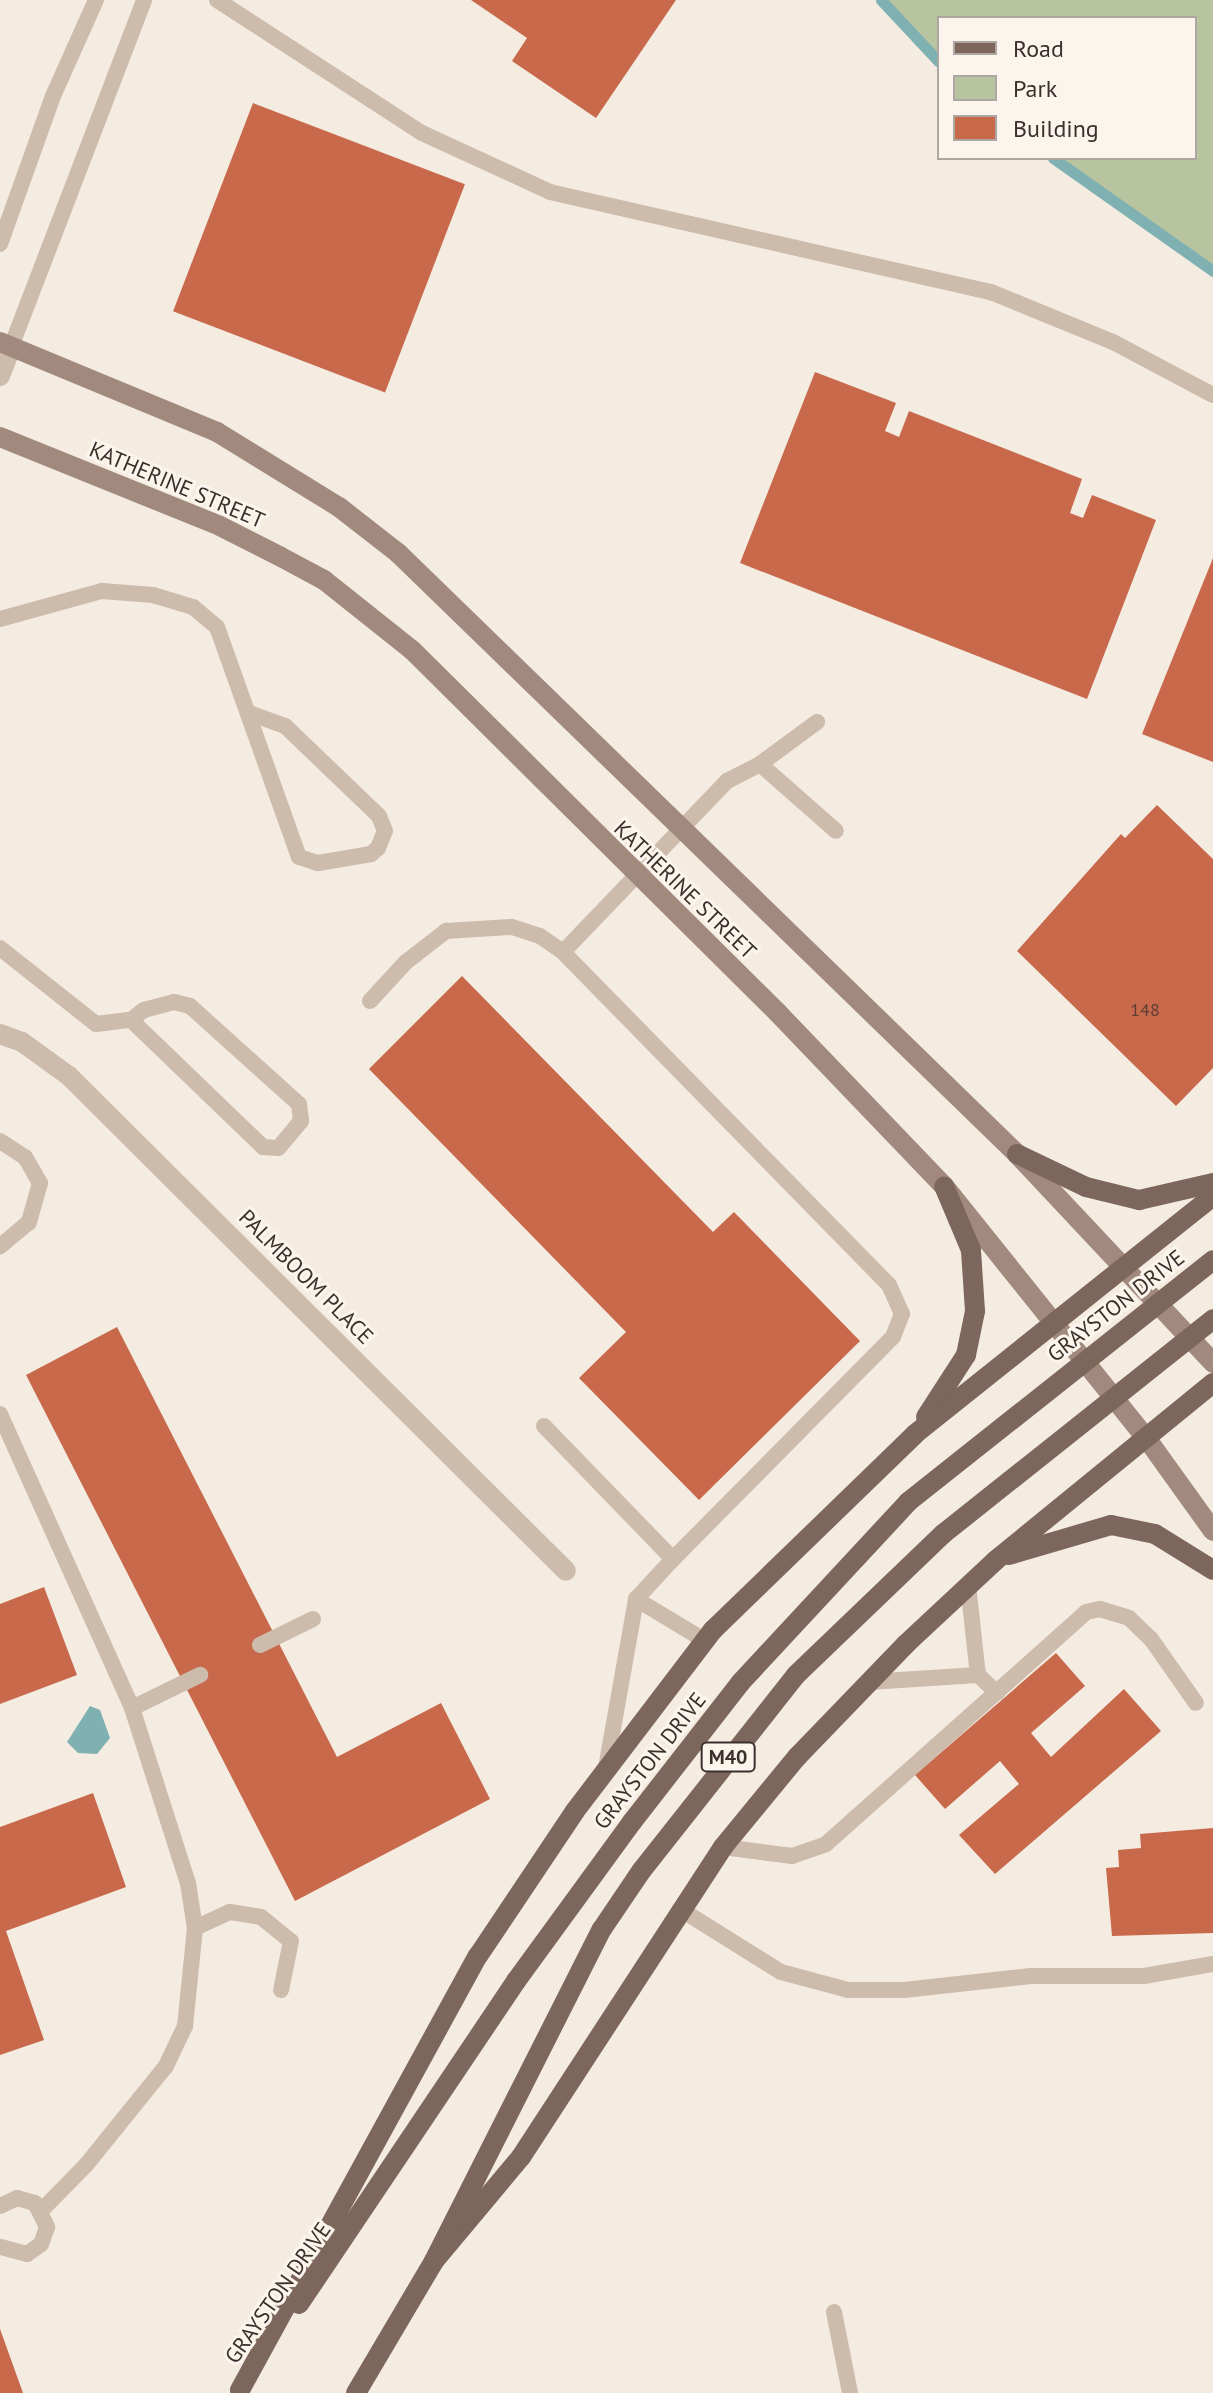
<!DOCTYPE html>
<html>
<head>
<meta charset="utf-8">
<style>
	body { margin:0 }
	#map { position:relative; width:1213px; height:2393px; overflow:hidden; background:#f4ebe1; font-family:"PT Sans",sans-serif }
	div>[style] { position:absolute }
	.green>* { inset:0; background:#b8c4a0 }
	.water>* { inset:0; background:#7fb0b2 }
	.stream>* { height:11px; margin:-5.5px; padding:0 5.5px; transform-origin:5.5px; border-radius:5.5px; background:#7fb0b2 }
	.building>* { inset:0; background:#c8694b; transform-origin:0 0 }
	.service>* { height:16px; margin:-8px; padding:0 8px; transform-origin:8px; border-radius:8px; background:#cdbbac }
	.minor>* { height:20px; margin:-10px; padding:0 10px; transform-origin:10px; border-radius:10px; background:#cdbbac }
	.secondary>* { height:20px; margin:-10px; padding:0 10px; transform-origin:10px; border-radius:10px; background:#a18a7d }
	.primary>* { height:20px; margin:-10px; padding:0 10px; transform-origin:10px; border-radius:10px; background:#7d675c }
	.primary-bridge>* { height:20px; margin:-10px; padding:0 10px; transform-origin:10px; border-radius:10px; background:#7d675c }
	span { translate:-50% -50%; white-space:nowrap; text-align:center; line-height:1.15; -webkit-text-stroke:6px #fbf5ee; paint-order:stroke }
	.number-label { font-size:18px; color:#5e3e33 }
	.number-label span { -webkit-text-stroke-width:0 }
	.shield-label span { padding:2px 6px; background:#fbf5ee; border:2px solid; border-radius:6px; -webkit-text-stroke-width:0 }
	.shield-label { font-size:20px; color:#3b302b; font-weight:700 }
	.street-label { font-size:22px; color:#3b302b }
	.legend { position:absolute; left:937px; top:16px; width:260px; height:144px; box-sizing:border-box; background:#fbf5ee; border:2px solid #aea6a0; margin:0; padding:10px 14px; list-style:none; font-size:24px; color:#3b302b }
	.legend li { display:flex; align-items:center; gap:16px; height:40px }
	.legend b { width:40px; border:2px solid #aea6a0 }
</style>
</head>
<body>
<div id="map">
	<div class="green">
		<i style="clip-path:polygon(881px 0,1213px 0,1213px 271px,1053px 158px,1195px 158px,1195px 18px,939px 18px,939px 62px)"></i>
	</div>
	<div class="water">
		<i style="clip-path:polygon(90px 1706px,100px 1710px,110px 1738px,97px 1754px,78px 1753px,67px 1742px)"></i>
	</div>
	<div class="stream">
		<i style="left:881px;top:0;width:85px;rotate:46.9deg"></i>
		<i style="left:1053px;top:158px;width:196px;rotate:35.2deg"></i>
	</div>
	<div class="building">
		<i style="clip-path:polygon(471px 0,676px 0,596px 118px,512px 61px,527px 38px)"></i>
		<i style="left:253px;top:103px;width:227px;height:223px;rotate:21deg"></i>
		<i style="clip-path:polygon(815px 372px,896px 403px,885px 431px,899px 437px,909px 411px,1082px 479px,1070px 513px,1083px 518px,1092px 495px,1156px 520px,1087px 699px,740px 563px)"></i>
		<i style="clip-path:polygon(1213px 558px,1213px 762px,1142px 734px)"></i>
		<i style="clip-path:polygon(1157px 805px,1213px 859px,1213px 1068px,1176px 1106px,1017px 951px,1121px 834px,1125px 838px)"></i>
		<i style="clip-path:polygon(462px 976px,713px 1232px,734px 1212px,860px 1341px,699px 1500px,579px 1378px,626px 1332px,369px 1069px)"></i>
		<i style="clip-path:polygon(117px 1327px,337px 1757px,441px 1703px,490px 1799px,295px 1901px,26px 1375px)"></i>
		<i style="clip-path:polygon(44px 1587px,77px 1675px,0 1704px,0 1604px)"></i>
		<i style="clip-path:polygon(1056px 1653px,1085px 1686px,1031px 1733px,1051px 1757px,1124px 1689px,1161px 1731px,995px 1874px,959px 1835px,1019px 1784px,1000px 1761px,945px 1809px,915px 1775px)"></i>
		<i style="clip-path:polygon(93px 1793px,126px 1887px,6px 1931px,44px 2040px,0 2055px,0 1827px)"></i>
		<i style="clip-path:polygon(1213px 1828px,1213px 1933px,1112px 1936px,1106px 1868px,1119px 1867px,1118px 1850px,1141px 1848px,1140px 1834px)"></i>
		<i style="clip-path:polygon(0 2329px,23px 2393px,0 2393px)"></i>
	</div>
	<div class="service">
		<i style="left:217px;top:0;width:244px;rotate:33deg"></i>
		<i style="left:422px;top:133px;width:141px;rotate:24.7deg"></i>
		<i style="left:550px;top:192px;width:452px;rotate:12.8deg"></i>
		<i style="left:991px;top:292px;width:132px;rotate:22.3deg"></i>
		<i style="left:1113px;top:342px;width:113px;rotate:27.9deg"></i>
		<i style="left:0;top:244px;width:157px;rotate:-70.3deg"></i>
		<i style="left:53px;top:96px;width:105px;rotate:-65.9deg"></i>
		<i style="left:11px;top:347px;width:372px;rotate:-69deg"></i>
		<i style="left:0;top:619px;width:106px;rotate:-15.4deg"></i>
		<i style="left:102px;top:591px;width:51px;rotate:4.5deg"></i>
		<i style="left:153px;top:595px;width:42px;rotate:16.7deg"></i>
		<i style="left:193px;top:607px;width:31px;rotate:40deg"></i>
		<i style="left:217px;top:627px;width:244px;rotate:70.4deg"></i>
		<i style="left:299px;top:857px;width:20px;rotate:18deg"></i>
		<i style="left:318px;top:863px;width:54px;rotate:-9.6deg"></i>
		<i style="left:371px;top:854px;width:9px;rotate:-41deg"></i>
		<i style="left:378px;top:848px;width:18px;rotate:-68deg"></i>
		<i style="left:385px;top:831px;width:16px;rotate:-112deg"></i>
		<i style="left:379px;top:816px;width:130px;rotate:-136.2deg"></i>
		<i style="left:285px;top:726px;width:38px;rotate:-160deg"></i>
		<i style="left:760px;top:764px;width:71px;rotate:-36.4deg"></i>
		<i style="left:0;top:948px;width:122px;rotate:38.4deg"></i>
		<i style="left:96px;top:1024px;width:35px;rotate:-7deg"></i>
		<i style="left:131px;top:1020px;width:16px;rotate:-38deg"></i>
		<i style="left:144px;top:1010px;width:31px;rotate:-15deg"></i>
		<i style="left:174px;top:1002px;width:16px;rotate:14deg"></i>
		<i style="left:190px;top:1006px;width:147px;rotate:42deg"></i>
		<i style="left:299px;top:1104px;width:17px;rotate:83deg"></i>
		<i style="left:301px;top:1121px;width:35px;rotate:130deg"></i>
		<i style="left:278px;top:1148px;width:15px;rotate:-176deg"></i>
		<i style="left:263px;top:1147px;width:183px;rotate:-136.1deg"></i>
		<i style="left:370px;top:1001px;width:53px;rotate:-47.3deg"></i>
		<i style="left:406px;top:962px;width:51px;rotate:-37.8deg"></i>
		<i style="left:446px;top:931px;width:66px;rotate:-3.5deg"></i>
		<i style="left:512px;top:927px;width:29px;rotate:18deg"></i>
		<i style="left:540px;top:936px;width:28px;rotate:35deg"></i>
		<i style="left:563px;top:952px;width:237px;rotate:-46.2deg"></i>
		<i style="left:727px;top:781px;width:37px;rotate:-27deg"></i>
		<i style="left:760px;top:764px;width:101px;rotate:41.4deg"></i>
		<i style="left:0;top:1141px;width:30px;rotate:33deg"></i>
		<i style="left:25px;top:1157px;width:30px;rotate:60deg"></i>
		<i style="left:40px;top:1183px;width:41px;rotate:105.8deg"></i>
		<i style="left:29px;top:1222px;width:38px;rotate:140deg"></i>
		<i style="left:0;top:1414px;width:322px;rotate:65.8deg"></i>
		<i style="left:132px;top:1708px;width:184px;rotate:72.3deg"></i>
		<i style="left:188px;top:1883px;width:46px;rotate:81.2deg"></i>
		<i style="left:195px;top:1928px;width:99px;rotate:95.8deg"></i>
		<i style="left:185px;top:2026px;width:44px;rotate:115.4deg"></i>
		<i style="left:166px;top:2066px;width:127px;rotate:128.9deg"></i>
		<i style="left:86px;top:2165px;width:63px;rotate:134.4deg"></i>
		<i style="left:544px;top:1426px;width:185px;rotate:45.9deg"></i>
		<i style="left:673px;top:1559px;width:313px;rotate:-45.3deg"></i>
		<i style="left:893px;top:1337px;width:25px;rotate:-69deg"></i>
		<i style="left:902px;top:1314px;width:32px;rotate:-114deg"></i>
		<i style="left:889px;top:1285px;width:466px;rotate:-134.4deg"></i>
		<i style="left:968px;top:1585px;width:91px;rotate:83.7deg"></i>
		<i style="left:978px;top:1675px;width:26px;rotate:43deg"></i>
		<i style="left:636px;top:1599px;width:79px;rotate:31.1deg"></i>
		<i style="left:260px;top:1645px;width:59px;rotate:-26.1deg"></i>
		<i style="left:869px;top:1682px;width:109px;rotate:-3.7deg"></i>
		<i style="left:132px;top:1708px;width:76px;rotate:-25.9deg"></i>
		<i style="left:606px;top:1768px;width:172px;rotate:-79.9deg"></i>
		<i style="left:636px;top:1599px;width:54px;rotate:-47.2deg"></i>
		<i style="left:723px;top:1847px;width:70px;rotate:7.4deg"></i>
		<i style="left:792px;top:1856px;width:36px;rotate:-19deg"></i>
		<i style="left:826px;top:1844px;width:348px;rotate:-41.7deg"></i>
		<i style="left:1086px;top:1612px;width:14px;rotate:-12deg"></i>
		<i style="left:1100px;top:1609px;width:30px;rotate:17deg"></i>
		<i style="left:1129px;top:1618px;width:30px;rotate:44deg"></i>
		<i style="left:1151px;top:1639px;width:78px;rotate:54.9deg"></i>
		<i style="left:680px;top:1909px;width:119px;rotate:32deg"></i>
		<i style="left:781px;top:1972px;width:69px;rotate:15deg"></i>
		<i style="left:848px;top:1990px;width:56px"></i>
		<i style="left:904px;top:1990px;width:128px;rotate:-6.3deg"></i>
		<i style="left:1031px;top:1976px;width:113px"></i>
		<i style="left:1144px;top:1976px;width:70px;rotate:-9.9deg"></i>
		<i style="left:195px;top:1928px;width:38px;rotate:-25deg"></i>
		<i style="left:230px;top:1912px;width:31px;rotate:9deg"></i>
		<i style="left:261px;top:1917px;width:38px;rotate:39deg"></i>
		<i style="left:291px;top:1941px;width:50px;rotate:101.5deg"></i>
		<i style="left:0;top:2206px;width:19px;rotate:-25deg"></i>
		<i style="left:17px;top:2198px;width:19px;rotate:16deg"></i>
		<i style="left:35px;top:2203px;width:27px;rotate:63deg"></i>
		<i style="left:47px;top:2227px;width:18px;rotate:109deg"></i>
		<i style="left:41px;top:2244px;width:17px;rotate:144deg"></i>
		<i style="left:27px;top:2254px;width:28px;rotate:-165deg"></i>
		<i style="left:834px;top:2312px;width:83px;rotate:78.8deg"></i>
	</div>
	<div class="minor">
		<i style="left:0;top:376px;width:31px;rotate:-69deg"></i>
		<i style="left:0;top:1034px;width:23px;rotate:20deg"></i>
		<i style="left:22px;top:1042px;width:58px;rotate:35.9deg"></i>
		<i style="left:69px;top:1076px;width:701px;rotate:44.88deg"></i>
	</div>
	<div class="secondary">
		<i style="left:0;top:342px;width:235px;rotate:22.5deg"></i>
		<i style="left:217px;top:432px;width:143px;rotate:31.6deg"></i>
		<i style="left:339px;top:507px;width:75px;rotate:37.9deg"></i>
		<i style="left:398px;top:553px;width:863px;rotate:44.15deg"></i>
		<i style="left:1017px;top:1154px;width:287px;rotate:46.8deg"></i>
		<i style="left:0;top:437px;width:237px;rotate:22deg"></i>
		<i style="left:220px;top:526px;width:68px;rotate:26.9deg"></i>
		<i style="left:281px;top:557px;width:49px;rotate:28.1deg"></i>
		<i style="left:324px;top:580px;width:112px;rotate:38.5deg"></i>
		<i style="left:412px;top:650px;width:515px;rotate:44.76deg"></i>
		<i style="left:778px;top:1013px;width:240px;rotate:46.2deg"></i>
		<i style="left:944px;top:1186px;width:324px;rotate:51.3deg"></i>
		<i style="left:1147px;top:1439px;width:113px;rotate:54.3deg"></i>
	</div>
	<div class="primary">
		<i style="left:1017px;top:1154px;width:76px;rotate:25.6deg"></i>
		<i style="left:1086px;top:1187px;width:55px;rotate:13.8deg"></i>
		<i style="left:1139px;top:1200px;width:76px;rotate:-12.9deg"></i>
		<i style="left:926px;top:1417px;width:74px;rotate:-57.2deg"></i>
		<i style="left:966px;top:1355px;width:45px;rotate:-78.4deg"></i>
		<i style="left:975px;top:1311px;width:61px;rotate:-93.8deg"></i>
		<i style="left:971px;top:1250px;width:69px;rotate:-112.9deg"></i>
		<i style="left:1009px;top:1555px;width:106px;rotate:-16.4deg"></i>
		<i style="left:1111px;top:1525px;width:45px;rotate:11.6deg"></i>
		<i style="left:1155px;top:1534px;width:68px;rotate:31.8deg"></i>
		<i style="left:434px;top:2261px;width:136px;rotate:-50.1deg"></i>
		<i style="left:521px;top:2157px;width:370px;rotate:-56.9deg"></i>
		<i style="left:723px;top:1847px;width:117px;rotate:-50.6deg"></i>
		<i style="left:797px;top:1757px;width:157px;rotate:-46deg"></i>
		<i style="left:906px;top:1644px;width:123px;rotate:-43deg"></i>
		<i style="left:996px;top:1560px;width:280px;rotate:-39.2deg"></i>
		<i style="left:299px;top:2304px;width:389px;rotate:-56.1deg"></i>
		<i style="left:516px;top:1981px;width:197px;rotate:-53.9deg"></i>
		<i style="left:632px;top:1822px;width:177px;rotate:-52.1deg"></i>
		<i style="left:741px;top:1682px;width:246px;rotate:-47.1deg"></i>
		<i style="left:240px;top:2390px;width:495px;rotate:-61.3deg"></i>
		<i style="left:478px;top:1956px;width:174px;rotate:-56.2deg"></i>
		<i style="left:575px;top:1811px;width:228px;rotate:-52.7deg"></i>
		<i style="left:713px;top:1630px;width:281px;rotate:-44.1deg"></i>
		<i style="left:915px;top:1434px;width:381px;rotate:-38.6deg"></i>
		<i style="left:356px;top:2393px;width:153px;rotate:-59.4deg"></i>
		<i style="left:434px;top:2261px;width:372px;rotate:-63.2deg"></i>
		<i style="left:602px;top:1929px;width:71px;rotate:-55.9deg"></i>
		<i style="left:642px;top:1870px;width:248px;rotate:-51.7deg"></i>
		<i style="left:796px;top:1675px;width:204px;rotate:-43.8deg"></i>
	</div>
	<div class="primary-bridge">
		<i style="left:908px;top:1502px;width:389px;rotate:-38.4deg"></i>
		<i style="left:943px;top:1534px;width:345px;rotate:-38.5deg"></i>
	</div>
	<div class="number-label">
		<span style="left:1145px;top:1010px">148</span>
	</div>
	<div class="shield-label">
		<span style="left:728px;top:1757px">M40</span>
	</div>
	<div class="street-label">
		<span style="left:177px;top:485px;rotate:23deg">KATHERINE STREET</span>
		<span style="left:685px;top:890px;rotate:44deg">KATHERINE STREET</span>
		<span style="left:306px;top:1277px;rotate:45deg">PALMBOOM PLACE</span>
		<span style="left:1116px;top:1306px;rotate:-38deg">GRAYSTON DRIVE</span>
		<span style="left:650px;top:1761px;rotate:-52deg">GRAYSTON DRIVE</span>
		<span style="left:278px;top:2293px;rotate:-55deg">GRAYSTON DRIVE</span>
	</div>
	<ul class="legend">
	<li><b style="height:10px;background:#7d675c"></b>Road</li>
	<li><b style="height:22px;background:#b8c4a0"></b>Park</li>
	<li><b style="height:22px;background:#c8694b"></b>Building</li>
	</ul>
</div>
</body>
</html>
